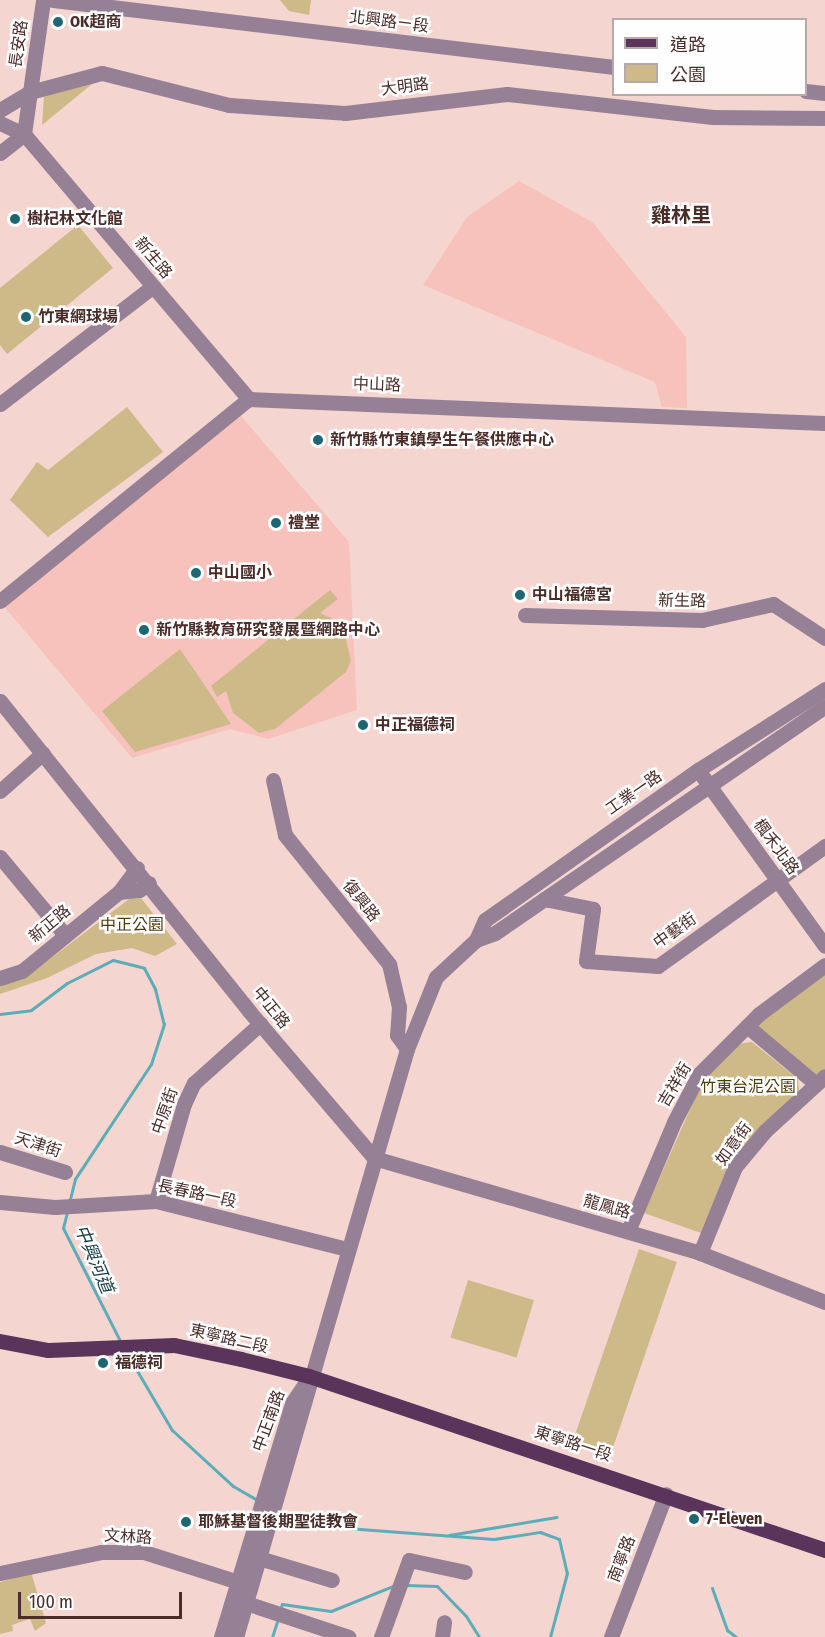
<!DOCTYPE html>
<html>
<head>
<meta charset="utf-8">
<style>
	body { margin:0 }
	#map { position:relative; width:825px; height:1637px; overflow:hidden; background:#f5d5d0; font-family:"Fira Sans Condensed","Noto Sans TC",sans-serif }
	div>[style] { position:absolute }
	.built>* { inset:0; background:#f6c2bb }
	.green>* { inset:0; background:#ceb989; transform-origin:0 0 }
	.stream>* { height:3px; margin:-1.5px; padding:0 1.5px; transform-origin:1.5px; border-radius:1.5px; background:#5dadb8 }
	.minor>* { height:15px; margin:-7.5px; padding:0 7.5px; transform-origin:7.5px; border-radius:7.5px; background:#968095 }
	.major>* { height:15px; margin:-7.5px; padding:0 7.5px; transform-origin:7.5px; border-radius:7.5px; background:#5a345a }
	.dots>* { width:16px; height:16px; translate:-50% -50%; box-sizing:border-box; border:3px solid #fefefe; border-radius:50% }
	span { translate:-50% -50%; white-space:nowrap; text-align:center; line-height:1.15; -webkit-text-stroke:5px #fefefe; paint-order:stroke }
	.poi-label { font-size:16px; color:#4a2c29; font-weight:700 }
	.left { translate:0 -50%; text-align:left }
	.street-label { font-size:16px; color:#4a2c29 }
	.park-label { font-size:16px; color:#4e3c0e }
	.water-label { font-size:18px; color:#143b40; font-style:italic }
	.quarter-label { font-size:20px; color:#4a2c29; font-weight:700 }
	.legend { position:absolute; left:612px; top:18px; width:195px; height:78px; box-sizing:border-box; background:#fefefe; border:2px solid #b6aaa9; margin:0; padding:8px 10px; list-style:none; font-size:18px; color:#4a2c29 }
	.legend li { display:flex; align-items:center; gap:12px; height:30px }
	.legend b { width:30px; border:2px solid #b6aaa9 }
	.scale { position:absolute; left:18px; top:1592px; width:164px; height:27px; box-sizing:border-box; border:3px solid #4a2c29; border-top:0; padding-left:8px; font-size:18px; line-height:21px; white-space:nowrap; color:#4a2c29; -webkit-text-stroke:4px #fefefe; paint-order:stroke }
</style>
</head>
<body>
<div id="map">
	<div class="built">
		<i style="clip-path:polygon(519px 181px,592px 222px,686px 337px,687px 408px,662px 407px,655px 382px,423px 285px,467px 217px)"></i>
		<i style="clip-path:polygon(241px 416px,349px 542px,357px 710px,268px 739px,230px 729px,132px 758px,2px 604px)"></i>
	</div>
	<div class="green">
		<i style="clip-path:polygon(280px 0,311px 0,309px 15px,289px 11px)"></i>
		<i style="clip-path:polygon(97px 80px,42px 125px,44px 95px)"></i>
		<i style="clip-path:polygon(78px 225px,113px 268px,7px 354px,0 345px,0 288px)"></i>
		<i style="clip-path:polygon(127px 407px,163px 452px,48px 537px,10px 500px,37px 462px,48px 470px)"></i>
		<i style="clip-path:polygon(330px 590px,338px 599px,320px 613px,342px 623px,351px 661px,346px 672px,275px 729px,259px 733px,233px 713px,226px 691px,217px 697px,211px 686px)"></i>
		<i style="clip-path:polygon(180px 649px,231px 724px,135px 752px,102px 711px)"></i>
		<i style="clip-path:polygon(137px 893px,177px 944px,155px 956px,132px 948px,96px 954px,47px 978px,0 994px,0 986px,30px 974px)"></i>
		<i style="clip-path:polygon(825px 972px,825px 1071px,817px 1077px,752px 1025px)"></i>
		<i style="clip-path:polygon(752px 1042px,798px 1079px,799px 1092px,768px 1120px,701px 1233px,644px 1213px,704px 1078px,737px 1044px)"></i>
		<i style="left:639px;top:1249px;width:40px;height:202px;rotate:19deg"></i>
		<i style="left:468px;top:1280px;width:69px;height:60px;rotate:17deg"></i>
		<i style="clip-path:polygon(31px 1572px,46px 1623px,35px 1631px,30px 1619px,12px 1625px,13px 1631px,0 1634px,0 1582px)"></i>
	</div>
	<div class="stream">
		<i style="left:0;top:1014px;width:31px;rotate:-7deg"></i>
		<i style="left:31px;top:1010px;width:45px;rotate:-36.9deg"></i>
		<i style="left:67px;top:983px;width:51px;rotate:-26.6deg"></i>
		<i style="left:113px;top:960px;width:32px;rotate:14deg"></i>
		<i style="left:144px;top:968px;width:24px;rotate:62deg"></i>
		<i style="left:155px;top:989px;width:36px;rotate:76deg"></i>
		<i style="left:164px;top:1024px;width:42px;rotate:108deg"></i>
		<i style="left:151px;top:1064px;width:138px;rotate:123.5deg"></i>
		<i style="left:75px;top:1179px;width:25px;rotate:104deg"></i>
		<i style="left:67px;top:1212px;width:16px;rotate:104deg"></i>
		<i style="left:63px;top:1228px;width:127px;rotate:63.2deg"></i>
		<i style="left:126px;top:1352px;width:91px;rotate:59.5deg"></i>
		<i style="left:172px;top:1430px;width:83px;rotate:42.6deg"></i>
		<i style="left:233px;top:1486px;width:28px;rotate:30deg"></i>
		<i style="left:278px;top:1512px;width:14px;rotate:34deg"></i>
		<i style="left:290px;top:1520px;width:44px;rotate:9.2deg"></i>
		<i style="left:333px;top:1527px;width:161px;rotate:4.3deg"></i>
		<i style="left:494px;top:1539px;width:47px;rotate:-8.7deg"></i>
		<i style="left:540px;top:1532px;width:20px;rotate:20deg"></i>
		<i style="left:559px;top:1539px;width:35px;rotate:77deg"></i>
		<i style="left:567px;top:1573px;width:66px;rotate:104.9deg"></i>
		<i style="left:449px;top:1535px;width:109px;rotate:-9.5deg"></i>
		<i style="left:406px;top:1585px;width:31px;rotate:2deg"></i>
		<i style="left:437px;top:1586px;width:42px;rotate:46deg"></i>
		<i style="left:466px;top:1616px;width:25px;rotate:58deg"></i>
		<i style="left:712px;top:1588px;width:45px;rotate:70.3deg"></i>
		<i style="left:727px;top:1630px;width:11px;rotate:38deg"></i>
		<i style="left:280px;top:1610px;width:6px;rotate:-72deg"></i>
		<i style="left:282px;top:1604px;width:49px;rotate:8.1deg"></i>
		<i style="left:331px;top:1611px;width:67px;rotate:-22deg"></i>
		<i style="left:272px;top:1637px;width:19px;rotate:-72deg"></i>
	</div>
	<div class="minor">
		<i style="left:53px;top:0;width:565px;rotate:6.81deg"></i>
		<i style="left:806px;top:91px;width:19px;rotate:6deg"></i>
		<i style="left:0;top:110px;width:35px;rotate:-31deg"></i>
		<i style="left:30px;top:92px;width:74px;rotate:-14.8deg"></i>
		<i style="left:102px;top:73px;width:131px;rotate:14.1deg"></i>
		<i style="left:229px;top:105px;width:116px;rotate:3.9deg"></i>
		<i style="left:345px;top:113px;width:163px;rotate:-6.7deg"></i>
		<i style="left:507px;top:94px;width:207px;rotate:6.4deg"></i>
		<i style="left:713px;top:117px;width:112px;rotate:0.5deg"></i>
		<i style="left:0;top:123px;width:26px;rotate:25deg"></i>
		<i style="left:24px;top:134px;width:348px;rotate:49.7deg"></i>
		<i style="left:0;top:153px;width:31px;rotate:-38deg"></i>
		<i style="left:24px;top:134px;width:135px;rotate:-81.9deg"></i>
		<i style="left:0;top:404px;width:193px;rotate:-37.6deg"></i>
		<i style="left:0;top:601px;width:321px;rotate:-39.1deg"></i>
		<i style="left:249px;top:399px;width:576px;rotate:2.39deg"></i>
		<i style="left:525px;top:615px;width:177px;rotate:1.6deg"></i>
		<i style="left:702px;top:620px;width:73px;rotate:-12.7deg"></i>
		<i style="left:773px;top:604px;width:62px;rotate:33.2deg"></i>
		<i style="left:0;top:701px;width:398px;rotate:51.2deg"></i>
		<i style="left:249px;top:1011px;width:193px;rotate:49.6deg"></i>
		<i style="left:703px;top:777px;width:208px;rotate:54.2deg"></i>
		<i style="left:273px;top:780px;width:56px;rotate:77.7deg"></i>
		<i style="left:285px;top:835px;width:166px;rotate:51.1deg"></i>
		<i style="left:389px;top:964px;width:44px;rotate:76.9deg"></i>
		<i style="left:399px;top:1007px;width:28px;rotate:94deg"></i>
		<i style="left:397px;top:1035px;width:17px;rotate:54deg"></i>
		<i style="left:0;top:791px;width:57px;rotate:-41.5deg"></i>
		<i style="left:0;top:857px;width:102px;rotate:50.2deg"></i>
		<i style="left:119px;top:892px;width:20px;rotate:-6deg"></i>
		<i style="left:139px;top:890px;width:12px;rotate:-35deg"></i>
		<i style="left:544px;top:899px;width:50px;rotate:11.5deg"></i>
		<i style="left:593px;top:909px;width:52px;rotate:97.7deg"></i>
		<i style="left:586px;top:961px;width:72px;rotate:4deg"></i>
		<i style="left:658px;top:966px;width:206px;rotate:-35.7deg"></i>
		<i style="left:476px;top:940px;width:22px;rotate:-66deg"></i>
		<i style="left:485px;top:920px;width:261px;rotate:-35.2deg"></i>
		<i style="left:698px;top:770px;width:151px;rotate:-32.5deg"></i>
		<i style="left:0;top:978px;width:23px;rotate:-18deg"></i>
		<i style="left:22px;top:971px;width:125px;rotate:-39.2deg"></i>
		<i style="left:119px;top:892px;width:30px;rotate:-53deg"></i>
		<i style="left:747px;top:1026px;width:89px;rotate:40deg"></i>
		<i style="left:0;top:1152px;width:68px;rotate:17.1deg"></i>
		<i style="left:374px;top:1158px;width:340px;rotate:16.2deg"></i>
		<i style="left:700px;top:1253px;width:134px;rotate:21.4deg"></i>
		<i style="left:156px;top:1201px;width:101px;rotate:-73.9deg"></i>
		<i style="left:184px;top:1104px;width:23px;rotate:-65deg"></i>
		<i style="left:194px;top:1083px;width:89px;rotate:-41.8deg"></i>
		<i style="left:0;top:1202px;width:55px;rotate:5.2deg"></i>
		<i style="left:55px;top:1207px;width:101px;rotate:-3.4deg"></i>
		<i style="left:156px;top:1201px;width:197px;rotate:14.1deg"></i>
		<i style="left:628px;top:1231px;width:118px;rotate:-67.1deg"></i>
		<i style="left:674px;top:1122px;width:54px;rotate:-62.5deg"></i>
		<i style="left:699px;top:1074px;width:85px;rotate:-45deg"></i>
		<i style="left:759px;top:1014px;width:82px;rotate:-36.6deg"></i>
		<i style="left:700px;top:1253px;width:93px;rotate:-67.9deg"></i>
		<i style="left:735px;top:1167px;width:47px;rotate:-50.2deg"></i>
		<i style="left:765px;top:1131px;width:81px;rotate:-42.5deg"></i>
		<i style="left:259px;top:1558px;width:76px;rotate:16.8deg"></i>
		<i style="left:0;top:1573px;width:103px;rotate:-11.7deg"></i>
		<i style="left:101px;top:1552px;width:43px"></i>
		<i style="left:144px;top:1552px;width:106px;rotate:17.6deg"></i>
		<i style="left:246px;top:1603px;width:108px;rotate:18.3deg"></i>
		<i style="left:221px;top:1637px;width:245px;rotate:-73.1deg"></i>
		<i style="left:292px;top:1403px;width:25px;rotate:-56deg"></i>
		<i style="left:236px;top:1637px;width:612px;rotate:-73.78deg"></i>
		<i style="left:407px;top:1049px;width:78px;rotate:-68.1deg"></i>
		<i style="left:436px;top:977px;width:54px;rotate:-42.8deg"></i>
		<i style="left:476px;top:940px;width:20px;rotate:-20deg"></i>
		<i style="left:495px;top:933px;width:401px;rotate:-34.5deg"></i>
		<i style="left:381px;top:1637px;width:82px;rotate:-70deg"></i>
		<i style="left:409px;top:1560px;width:57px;rotate:12.1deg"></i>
		<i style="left:442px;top:1637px;width:15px;rotate:-82deg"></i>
		<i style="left:611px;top:1637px;width:153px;rotate:-69deg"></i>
	</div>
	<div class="major">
		<i style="left:0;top:1341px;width:49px;rotate:10.6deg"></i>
		<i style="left:48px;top:1350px;width:126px;rotate:-2.3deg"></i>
		<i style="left:174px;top:1345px;width:68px;rotate:11.8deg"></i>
		<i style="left:241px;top:1359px;width:70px;rotate:14deg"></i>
		<i style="left:309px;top:1376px;width:545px;rotate:18.63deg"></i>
	</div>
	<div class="dots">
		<i style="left:58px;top:22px;background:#1c6771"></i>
		<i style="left:15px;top:219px;background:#1c6771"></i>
		<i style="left:26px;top:317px;background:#1c6771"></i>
		<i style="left:318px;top:440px;background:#1c6771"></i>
		<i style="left:276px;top:523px;background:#1c6771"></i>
		<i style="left:196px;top:573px;background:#1c6771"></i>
		<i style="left:520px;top:595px;background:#1c6771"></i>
		<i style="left:144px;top:630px;background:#1c6771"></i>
		<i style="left:363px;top:725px;background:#1c6771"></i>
		<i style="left:103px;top:1363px;background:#1c6771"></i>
		<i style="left:694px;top:1519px;background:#1c6771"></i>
		<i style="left:186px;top:1522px;background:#1c6771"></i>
	</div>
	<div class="poi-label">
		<span class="left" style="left:70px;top:22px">OK超商</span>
		<span class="left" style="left:27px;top:219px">樹杞林文化館</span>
		<span class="left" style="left:38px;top:317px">竹東網球場</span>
		<span class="left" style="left:330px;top:440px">新竹縣竹東鎮學生午餐供應中心</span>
		<span class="left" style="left:288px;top:523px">禮堂</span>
		<span class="left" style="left:208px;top:573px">中山國小</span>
		<span class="left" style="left:532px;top:595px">中山福德宮</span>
		<span class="left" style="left:156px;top:630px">新竹縣教育研究發展暨網路中心</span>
		<span class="left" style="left:375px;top:725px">中正福德祠</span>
		<span class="left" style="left:115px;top:1363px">福德祠</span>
		<span class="left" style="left:706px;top:1519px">7-Eleven</span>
		<span class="left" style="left:198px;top:1522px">耶穌基督後期聖徒教會</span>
	</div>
	<div class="street-label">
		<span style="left:389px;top:22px;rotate:7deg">北興路ㄧ段</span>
		<span style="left:19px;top:44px;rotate:-82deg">長安路</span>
		<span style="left:405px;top:87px;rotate:-7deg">大明路</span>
		<span style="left:153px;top:258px;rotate:50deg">新生路</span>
		<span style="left:377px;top:385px;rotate:2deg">中山路</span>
		<span style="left:682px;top:601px;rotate:1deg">新生路</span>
		<span style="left:634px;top:793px;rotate:-35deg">工業一路</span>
		<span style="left:776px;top:847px;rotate:54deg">楓禾北路</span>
		<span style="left:361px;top:901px;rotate:51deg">復興路</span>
		<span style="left:50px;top:924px;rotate:-40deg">新正路</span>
		<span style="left:675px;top:931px;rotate:-35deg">中藝街</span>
		<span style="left:271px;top:1008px;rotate:51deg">中正路</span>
		<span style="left:675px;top:1085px;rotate:-59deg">吉祥街</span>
		<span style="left:165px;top:1111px;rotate:-71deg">中原街</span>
		<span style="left:734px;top:1144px;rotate:-54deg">如意街</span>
		<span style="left:38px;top:1145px;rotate:18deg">天津街</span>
		<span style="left:197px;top:1194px;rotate:12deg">長春路一段</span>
		<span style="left:607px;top:1207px;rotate:16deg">龍鳳路</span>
		<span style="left:229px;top:1339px;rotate:13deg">東寧路二段</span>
		<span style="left:269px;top:1421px;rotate:-70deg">中正南路</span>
		<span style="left:573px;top:1444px;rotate:18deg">東寧路一段</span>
		<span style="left:128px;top:1537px;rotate:3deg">文林路</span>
		<span style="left:622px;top:1559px;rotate:-69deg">南寧路</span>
	</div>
	<div class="park-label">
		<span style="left:132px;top:925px">中正公園</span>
		<span style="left:748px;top:1087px">竹東台泥公園</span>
	</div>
	<div class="water-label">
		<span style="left:94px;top:1259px;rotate:67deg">中興河道</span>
	</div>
	<div class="quarter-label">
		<span style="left:681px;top:215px">雞林里</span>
	</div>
	<ul class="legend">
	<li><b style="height:8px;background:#5a345a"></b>道路</li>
	<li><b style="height:16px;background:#ceb989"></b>公園</li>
	</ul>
	<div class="scale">100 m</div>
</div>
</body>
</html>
